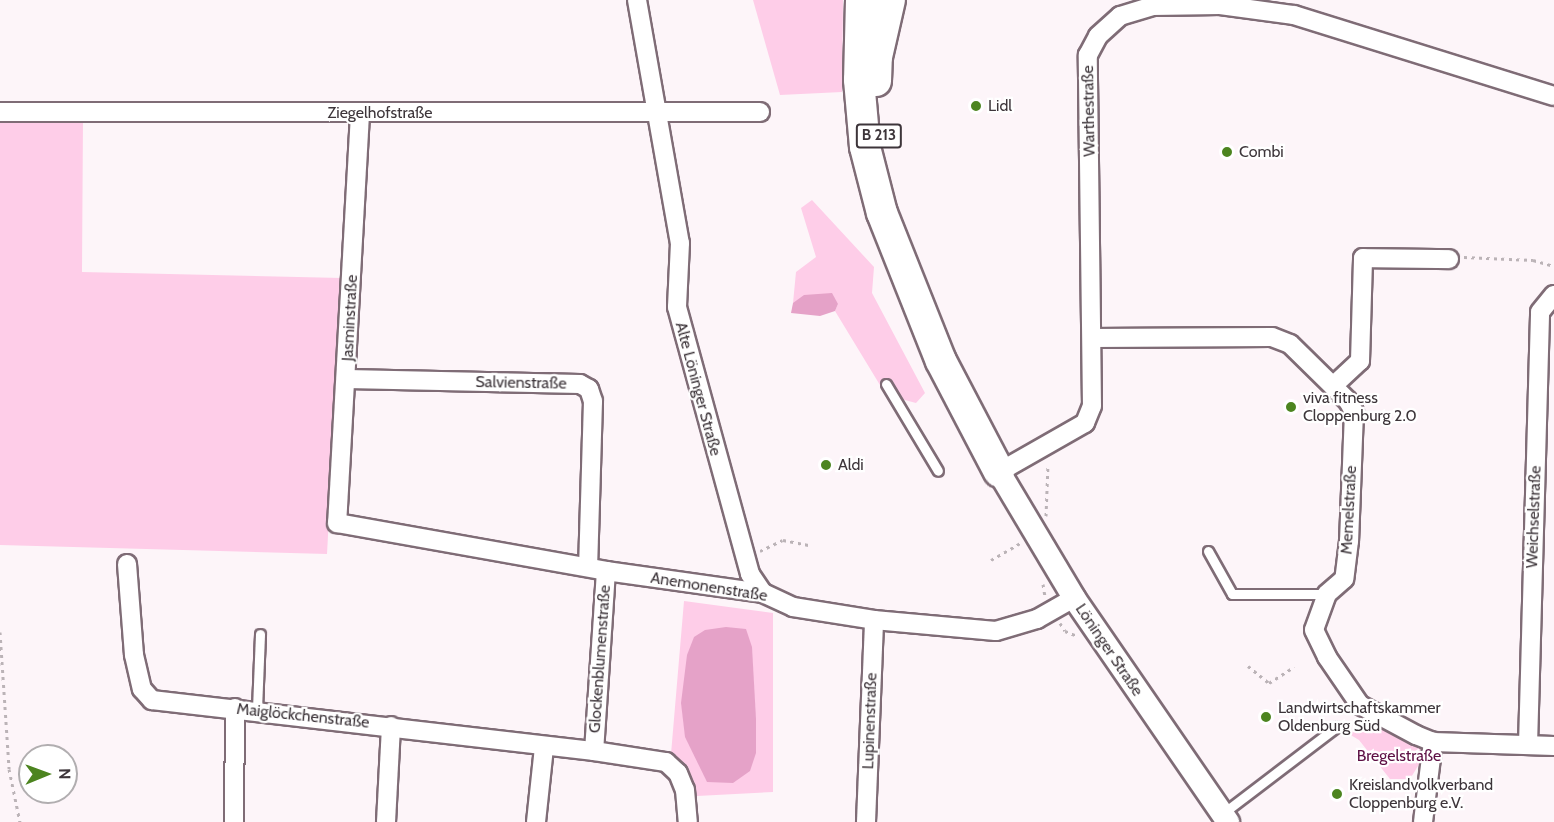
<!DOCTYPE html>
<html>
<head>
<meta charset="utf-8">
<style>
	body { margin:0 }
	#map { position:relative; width:1554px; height:822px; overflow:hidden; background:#fdf5f9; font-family:Cabin,sans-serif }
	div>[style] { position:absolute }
	.green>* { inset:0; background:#fecde8 }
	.water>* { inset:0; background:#e5a2c8 }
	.path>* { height:3px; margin-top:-1.5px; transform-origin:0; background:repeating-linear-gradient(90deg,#bbb3b7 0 3px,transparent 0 7.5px) }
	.roads { filter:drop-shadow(2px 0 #7f6c76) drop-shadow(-2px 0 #7f6c76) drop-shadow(0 2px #7f6c76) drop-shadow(0 -2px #7f6c76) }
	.service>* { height:9px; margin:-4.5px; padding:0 4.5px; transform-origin:4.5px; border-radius:4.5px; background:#fff }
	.minor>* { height:18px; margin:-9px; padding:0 9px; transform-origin:9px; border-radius:9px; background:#fff }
	.tertiary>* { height:22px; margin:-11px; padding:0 11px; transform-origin:11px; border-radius:11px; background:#fff }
	.trunk>* { height:30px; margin:-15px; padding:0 15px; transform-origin:15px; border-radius:15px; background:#fff }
	.dots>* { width:16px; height:16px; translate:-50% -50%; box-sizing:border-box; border:3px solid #fff; border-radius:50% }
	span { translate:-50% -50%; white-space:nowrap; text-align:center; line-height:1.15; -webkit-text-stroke:4.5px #fff; paint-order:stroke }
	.shield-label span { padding:2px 4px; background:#fff; border:2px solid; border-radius:4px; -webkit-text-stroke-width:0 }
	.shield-label { font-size:15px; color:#3d353a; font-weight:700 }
	.poi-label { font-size:16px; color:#3d353a }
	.left { translate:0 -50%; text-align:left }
	.street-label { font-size:16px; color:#3d353a }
	.park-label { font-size:16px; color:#5d0f44 }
	.north { position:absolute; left:18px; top:744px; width:60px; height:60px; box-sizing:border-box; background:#fff; border:2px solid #b1aeb0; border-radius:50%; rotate:89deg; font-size:16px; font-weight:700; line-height:24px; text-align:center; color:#3d353a }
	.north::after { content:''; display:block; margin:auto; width:21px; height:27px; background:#4c841f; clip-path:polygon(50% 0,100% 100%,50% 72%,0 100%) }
</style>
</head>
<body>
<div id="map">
	<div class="green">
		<i style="clip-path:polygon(753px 0,843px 0,842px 92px,780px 95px)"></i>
		<i style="clip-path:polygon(0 119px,83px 119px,82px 272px,342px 278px,327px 554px,0 545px)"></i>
		<i style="clip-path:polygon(812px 200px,874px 267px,872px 293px,925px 393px,916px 403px,886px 395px,835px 311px,838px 304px,793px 303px,796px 272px,816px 257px,801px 208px)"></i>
		<i style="clip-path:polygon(684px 601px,773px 613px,773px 792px,697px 796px,688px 767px,671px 754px)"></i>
		<i style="clip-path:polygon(1369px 714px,1429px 748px,1410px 779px,1390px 779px,1359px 740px,1349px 734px)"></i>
	</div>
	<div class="water">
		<i style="clip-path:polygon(832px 293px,838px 304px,835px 311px,820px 316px,791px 313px,793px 303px,804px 295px)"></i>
		<i style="clip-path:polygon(726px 627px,746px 629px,752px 647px,756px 719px,756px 753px,750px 771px,733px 783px,707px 782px,685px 737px,681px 703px,687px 655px,694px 637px,705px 630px)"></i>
	</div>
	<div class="path">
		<i style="left:1464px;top:257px;width:69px;rotate:2.5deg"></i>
		<i style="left:1533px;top:260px;width:22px;rotate:16deg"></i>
		<i style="left:1046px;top:516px;width:52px;rotate:-87.8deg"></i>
		<i style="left:760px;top:551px;width:25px;rotate:-26deg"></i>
		<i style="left:783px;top:540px;width:26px;rotate:11deg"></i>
		<i style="left:991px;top:560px;width:34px;rotate:-30deg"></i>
		<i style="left:1043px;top:584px;width:13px;rotate:81deg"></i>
		<i style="left:1060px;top:623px;width:9px;rotate:58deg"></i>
		<i style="left:1065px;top:631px;width:11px;rotate:22deg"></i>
		<i style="left:0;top:632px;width:137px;rotate:86.2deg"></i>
		<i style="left:9px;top:769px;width:54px;rotate:78.3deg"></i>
		<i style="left:1248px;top:666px;width:27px;rotate:39deg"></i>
		<i style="left:1269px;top:683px;width:30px;rotate:-33deg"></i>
	</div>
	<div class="roads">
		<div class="service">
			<i style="left:886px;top:384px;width:101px;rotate:59.1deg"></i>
			<i style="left:1208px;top:551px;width:49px;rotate:60.8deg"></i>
			<i style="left:1232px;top:594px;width:95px"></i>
			<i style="left:257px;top:709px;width:75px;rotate:-87.7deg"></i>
			<i style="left:1222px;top:814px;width:143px;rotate:-37.3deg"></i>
		</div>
		<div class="minor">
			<i style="left:637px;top:0;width:247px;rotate:80deg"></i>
			<i style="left:680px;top:243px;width:64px;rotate:92.7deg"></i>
			<i style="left:677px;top:307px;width:277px;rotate:74.7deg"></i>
			<i style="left:750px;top:574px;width:23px;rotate:56deg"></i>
			<i style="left:0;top:112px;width:760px"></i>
			<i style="left:360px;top:114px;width:410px;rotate:93.2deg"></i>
			<i style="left:337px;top:523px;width:273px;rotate:10.1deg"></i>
			<i style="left:606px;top:571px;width:159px;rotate:8deg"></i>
			<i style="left:763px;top:593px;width:33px;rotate:25deg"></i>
			<i style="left:793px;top:607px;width:82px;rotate:9.1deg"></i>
			<i style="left:874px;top:620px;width:122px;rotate:5.2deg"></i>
			<i style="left:996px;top:631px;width:43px;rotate:-16.3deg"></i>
			<i style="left:1037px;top:619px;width:43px;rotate:-29.6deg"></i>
			<i style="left:1092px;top:338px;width:180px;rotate:-0.3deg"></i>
			<i style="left:1272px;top:337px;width:19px;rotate:21deg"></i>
			<i style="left:1290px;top:344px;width:81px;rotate:44.5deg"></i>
			<i style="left:1348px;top:401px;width:13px;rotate:61deg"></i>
			<i style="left:1354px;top:412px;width:129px;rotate:92.2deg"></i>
			<i style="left:1349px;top:541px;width:38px;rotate:97deg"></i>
			<i style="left:1344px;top:579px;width:23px;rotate:139deg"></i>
			<i style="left:1327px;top:594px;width:38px;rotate:110deg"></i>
			<i style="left:1314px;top:630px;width:30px;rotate:64deg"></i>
			<i style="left:1327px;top:657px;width:58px;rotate:55.5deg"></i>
			<i style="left:1360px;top:705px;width:64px;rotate:28.2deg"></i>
			<i style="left:1416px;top:735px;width:18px;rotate:22deg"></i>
			<i style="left:1433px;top:742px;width:121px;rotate:1.9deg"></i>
			<i style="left:347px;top:379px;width:233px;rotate:1.2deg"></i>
			<i style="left:580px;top:384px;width:10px;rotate:29deg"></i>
			<i style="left:589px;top:389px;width:13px;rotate:72deg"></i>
			<i style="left:593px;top:401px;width:165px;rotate:91.7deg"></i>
			<i style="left:1333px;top:386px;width:37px;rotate:-43deg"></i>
			<i style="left:1360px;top:361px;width:103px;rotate:-88.3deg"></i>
			<i style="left:1363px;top:258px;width:86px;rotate:0.7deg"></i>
			<i style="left:999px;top:472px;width:99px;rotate:-29.7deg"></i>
			<i style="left:1085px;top:423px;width:18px;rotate:-68deg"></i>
			<i style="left:1092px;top:406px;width:351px;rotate:-90.7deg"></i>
			<i style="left:1088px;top:55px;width:21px;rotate:-62deg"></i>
			<i style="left:1098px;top:36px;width:30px;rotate:-42deg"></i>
			<i style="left:1120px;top:16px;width:34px;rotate:-17deg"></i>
			<i style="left:1152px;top:6px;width:68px;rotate:-0.8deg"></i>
			<i style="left:1220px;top:5px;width:75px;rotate:7.7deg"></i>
			<i style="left:1294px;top:15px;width:272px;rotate:17.3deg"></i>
			<i style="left:127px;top:564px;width:91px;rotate:85.6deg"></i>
			<i style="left:134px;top:655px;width:35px;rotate:77deg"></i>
			<i style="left:142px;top:689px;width:15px;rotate:48deg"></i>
			<i style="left:152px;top:700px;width:445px;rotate:6.6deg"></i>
			<i style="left:606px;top:571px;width:180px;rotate:93.8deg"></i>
			<i style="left:594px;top:751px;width:73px;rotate:8.7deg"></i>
			<i style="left:666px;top:762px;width:16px;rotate:43deg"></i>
			<i style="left:678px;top:773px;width:18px;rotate:68deg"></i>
			<i style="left:685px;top:790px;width:32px;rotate:85deg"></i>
			<i style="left:1528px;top:745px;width:433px;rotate:-88.4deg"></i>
			<i style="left:1540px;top:312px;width:22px;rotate:-51deg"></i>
			<i style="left:234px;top:822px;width:114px;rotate:-89.5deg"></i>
			<i style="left:386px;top:822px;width:96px;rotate:-87deg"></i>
			<i style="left:536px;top:822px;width:75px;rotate:-83.9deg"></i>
			<i style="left:866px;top:822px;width:202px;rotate:-87.7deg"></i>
			<i style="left:1423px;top:822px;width:81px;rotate:-82.9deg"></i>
		</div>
		<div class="tertiary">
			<i style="left:999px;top:472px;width:147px;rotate:59.2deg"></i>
			<i style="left:1074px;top:598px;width:272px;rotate:55.5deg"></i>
		</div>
		<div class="trunk">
			<i style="left:861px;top:0;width:80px;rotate:91.4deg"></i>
			<i style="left:859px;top:80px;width:67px;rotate:84.9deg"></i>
			<i style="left:865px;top:147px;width:68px;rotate:75.6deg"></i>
			<i style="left:882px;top:213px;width:159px;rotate:68.3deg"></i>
			<i style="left:941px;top:361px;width:125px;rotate:62.4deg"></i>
			<i style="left:876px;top:81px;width:24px;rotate:-88deg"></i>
			<i style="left:877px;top:57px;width:58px;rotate:-77.2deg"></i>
		</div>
	</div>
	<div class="dots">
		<i style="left:976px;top:106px;background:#4c841f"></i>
		<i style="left:1227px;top:152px;background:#4c841f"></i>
		<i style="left:1291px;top:407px;background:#4c841f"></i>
		<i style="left:826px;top:465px;background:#4c841f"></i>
		<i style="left:1266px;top:717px;background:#4c841f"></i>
		<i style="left:1337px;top:794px;background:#4c841f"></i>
	</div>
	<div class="shield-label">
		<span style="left:879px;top:136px">B 213</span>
	</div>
	<div class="poi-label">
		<span class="left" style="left:988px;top:106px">Lidl</span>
		<span class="left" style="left:1239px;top:152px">Combi</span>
		<span class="left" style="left:1303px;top:407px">viva fitness<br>Cloppenburg 2.0</span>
		<span class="left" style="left:838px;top:465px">Aldi</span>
		<span class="left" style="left:1278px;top:717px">Landwirtschaftskammer<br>Oldenburg Süd</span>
		<span class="left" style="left:1349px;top:794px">Kreislandvolkverband<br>Cloppenburg e.V.</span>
	</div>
	<div class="street-label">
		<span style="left:1089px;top:111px;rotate:-91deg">Warthestraße</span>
		<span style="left:380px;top:113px">Ziegelhofstraße</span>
		<span style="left:350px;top:318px;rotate:-87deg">Jasminstraße</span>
		<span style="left:521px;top:383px;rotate:1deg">Salvienstraße</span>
		<span style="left:698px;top:389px;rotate:75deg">Alte Löninger Straße</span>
		<span style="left:1349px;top:510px;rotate:-87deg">Memelstraße</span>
		<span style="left:1534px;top:517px;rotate:-88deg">Weichselstraße</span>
		<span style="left:709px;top:587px;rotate:9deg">Anemonenstraße</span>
		<span style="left:1109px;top:650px;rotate:56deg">Löninger Straße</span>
		<span style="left:600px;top:659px;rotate:-86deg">Glockenblumenstraße</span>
		<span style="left:303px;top:716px;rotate:6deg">Maiglöckchenstraße</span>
		<span style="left:870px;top:721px;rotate:-88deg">Lupinenstraße</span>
	</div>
	<div class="park-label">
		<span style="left:1399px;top:756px">Bregelstraße</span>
	</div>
	<div class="north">N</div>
</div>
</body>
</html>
